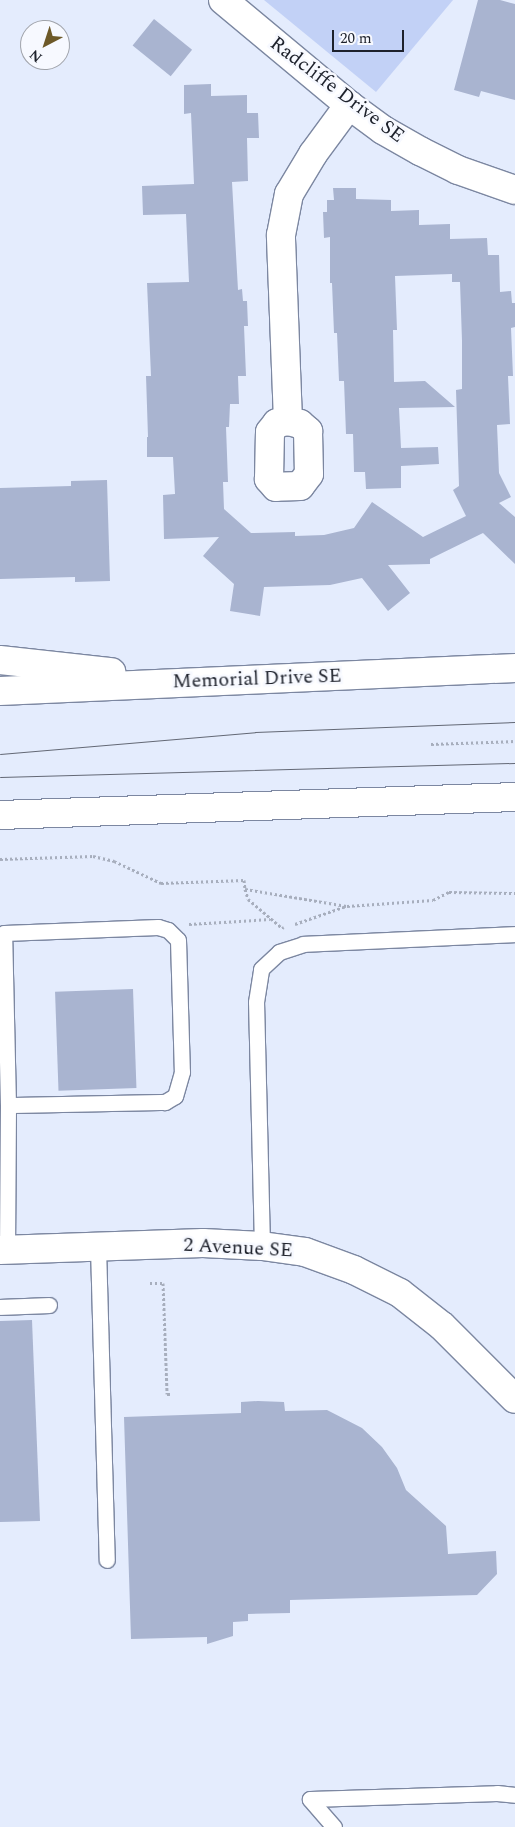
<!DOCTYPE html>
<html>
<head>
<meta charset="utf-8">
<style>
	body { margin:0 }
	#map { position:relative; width:515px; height:1827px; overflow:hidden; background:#e4ecfd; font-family:Spectral,serif }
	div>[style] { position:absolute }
	.green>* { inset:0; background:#c2d1f6 }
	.building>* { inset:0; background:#a9b4d0; transform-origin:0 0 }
	.path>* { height:3px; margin-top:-1.5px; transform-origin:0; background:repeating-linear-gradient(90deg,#a7aebd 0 2.5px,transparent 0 5px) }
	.roads { filter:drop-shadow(1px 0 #7c87a1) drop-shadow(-1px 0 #7c87a1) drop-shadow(0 1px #7c87a1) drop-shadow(0 -1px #7c87a1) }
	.lane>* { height:15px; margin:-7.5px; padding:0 7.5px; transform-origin:7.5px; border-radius:7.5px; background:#fff }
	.street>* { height:28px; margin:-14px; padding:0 14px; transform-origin:14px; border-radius:14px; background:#fff }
	.secondary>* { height:28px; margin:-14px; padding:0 14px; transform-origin:14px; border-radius:14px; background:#fff }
	.tram>* { height:1px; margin:-0.5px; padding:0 0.5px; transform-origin:0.5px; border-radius:0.5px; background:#636875 }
	span { translate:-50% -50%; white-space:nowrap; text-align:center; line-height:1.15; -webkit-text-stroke:5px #f7f9ff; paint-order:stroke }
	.street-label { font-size:20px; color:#1d212b }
	.north { position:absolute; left:20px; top:20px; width:50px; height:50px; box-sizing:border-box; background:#f7f9ff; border:1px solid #a0a3aa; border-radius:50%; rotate:220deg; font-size:14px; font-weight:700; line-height:20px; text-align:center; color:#1d212b }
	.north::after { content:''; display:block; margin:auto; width:18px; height:22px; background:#6d5928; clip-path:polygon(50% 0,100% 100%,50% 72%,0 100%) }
	.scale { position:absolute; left:332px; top:30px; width:72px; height:22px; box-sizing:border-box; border:2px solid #1d212b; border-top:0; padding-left:6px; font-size:15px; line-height:18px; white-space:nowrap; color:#1d212b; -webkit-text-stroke:4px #f7f9ff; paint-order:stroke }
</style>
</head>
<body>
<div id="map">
	<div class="green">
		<i style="clip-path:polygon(264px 0,453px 0,376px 92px)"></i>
	</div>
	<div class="building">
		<i style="clip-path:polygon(478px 0,500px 0,515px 4px,515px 100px,481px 91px,479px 97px,454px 90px)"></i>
		<i style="left:154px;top:19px;width:49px;height:34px;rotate:39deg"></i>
		<i style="clip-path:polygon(211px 84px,211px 96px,247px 95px,247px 113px,258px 113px,259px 138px,247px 138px,248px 181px,232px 182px,238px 290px,242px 289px,243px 301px,247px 301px,248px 326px,244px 326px,246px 376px,238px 376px,239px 404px,230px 404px,229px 427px,226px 427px,228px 482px,223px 482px,224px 509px,251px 533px,295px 532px,295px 536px,324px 535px,354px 528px,372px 502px,423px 537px,466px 516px,453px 490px,459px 486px,456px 390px,462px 389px,462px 341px,460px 282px,452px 282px,452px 274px,395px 276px,397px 330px,393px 330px,394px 382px,425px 381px,455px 407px,399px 408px,401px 448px,438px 447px,439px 464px,401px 466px,401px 488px,366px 489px,365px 472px,354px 472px,353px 434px,346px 434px,344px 381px,339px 381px,337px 333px,334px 333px,332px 283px,330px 283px,330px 237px,324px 238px,323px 212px,327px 212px,327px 200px,334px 200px,333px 188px,356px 188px,356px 199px,391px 200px,391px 211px,419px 210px,419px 225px,450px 224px,450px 239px,487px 238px,488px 255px,499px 255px,500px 292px,511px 291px,512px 303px,515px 303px,515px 327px,511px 328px,513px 376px,508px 376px,510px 424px,497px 425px,499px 473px,511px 497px,499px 503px,515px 517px,515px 564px,483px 533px,430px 559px,430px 564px,388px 565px,410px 593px,388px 611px,362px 578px,330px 585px,264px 587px,260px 616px,230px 611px,234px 584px,203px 556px,219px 537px,164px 539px,163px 495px,175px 494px,173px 457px,147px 457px,147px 437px,148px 437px,146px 376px,151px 376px,147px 283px,189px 282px,186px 214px,143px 215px,142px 186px,194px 184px,191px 113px,184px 114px,184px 85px)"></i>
		<i style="clip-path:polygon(107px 480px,110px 581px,75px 582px,75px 577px,0 579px,0 488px,71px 486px,71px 481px)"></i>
		<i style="left:133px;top:989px;width:99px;height:78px;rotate:88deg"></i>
		<i style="clip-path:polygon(32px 1320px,40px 1521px,0 1522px,0 1321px)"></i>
		<i style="clip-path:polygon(258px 1401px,284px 1402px,285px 1411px,327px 1410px,362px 1428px,382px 1447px,397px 1468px,406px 1490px,446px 1526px,448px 1554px,496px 1551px,497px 1574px,477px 1595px,290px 1600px,290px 1613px,248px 1614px,248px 1621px,233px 1622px,233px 1636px,207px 1644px,207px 1637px,131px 1639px,124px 1417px,241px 1413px,241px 1402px)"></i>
	</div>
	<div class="path">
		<i style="left:431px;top:744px;width:84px;rotate:-2deg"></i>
		<i style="left:0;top:859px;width:93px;rotate:-1.8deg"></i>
		<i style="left:93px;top:856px;width:22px;rotate:13deg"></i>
		<i style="left:114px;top:861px;width:52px;rotate:25.1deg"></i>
		<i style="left:161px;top:883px;width:83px;rotate:-2.1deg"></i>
		<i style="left:244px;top:880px;width:9px;rotate:84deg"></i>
		<i style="left:245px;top:889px;width:103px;rotate:9.5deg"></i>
		<i style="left:347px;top:906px;width:86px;rotate:-4deg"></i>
		<i style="left:433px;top:900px;width:18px;rotate:-27deg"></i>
		<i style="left:449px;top:892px;width:66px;rotate:0.9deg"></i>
		<i style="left:245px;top:889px;width:10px;rotate:73deg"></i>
		<i style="left:248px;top:899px;width:45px;rotate:40.5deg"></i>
		<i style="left:282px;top:928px;width:2px;rotate:-27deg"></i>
		<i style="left:189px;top:924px;width:81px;rotate:-3.5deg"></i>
		<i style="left:295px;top:924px;width:54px;rotate:-19.4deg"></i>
		<i style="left:150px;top:1283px;width:13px"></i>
		<i style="left:163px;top:1283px;width:111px;rotate:87.9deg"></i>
		<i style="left:167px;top:1394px;width:3px"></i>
	</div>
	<div class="roads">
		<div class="lane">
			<i style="left:262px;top:1246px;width:244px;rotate:-91.4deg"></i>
			<i style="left:256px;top:1002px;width:33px;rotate:-81deg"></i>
			<i style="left:261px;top:969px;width:25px;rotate:-43deg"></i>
			<i style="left:279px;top:952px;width:25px;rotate:-18deg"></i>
			<i style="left:303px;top:944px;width:212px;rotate:-2.7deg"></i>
			<i style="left:98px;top:1247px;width:313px;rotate:88.4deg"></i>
			<i style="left:7px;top:1250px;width:145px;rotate:-89.6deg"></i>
			<i style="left:8px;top:1105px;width:172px;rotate:-91.3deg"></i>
			<i style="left:4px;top:933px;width:154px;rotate:-2.2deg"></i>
			<i style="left:158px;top:927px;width:10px;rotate:17deg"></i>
			<i style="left:168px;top:930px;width:14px;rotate:45deg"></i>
			<i style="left:178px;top:940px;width:132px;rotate:88.3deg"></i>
			<i style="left:182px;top:1072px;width:25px;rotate:106deg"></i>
			<i style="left:175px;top:1096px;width:12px;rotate:149deg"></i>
			<i style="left:165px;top:1102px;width:157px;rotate:178.9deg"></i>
			<i style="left:0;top:1307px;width:49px;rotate:-2.3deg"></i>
			<i style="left:334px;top:1827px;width:37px;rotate:-131deg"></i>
			<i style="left:310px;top:1799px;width:187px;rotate:-1.8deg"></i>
			<i style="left:497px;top:1793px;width:18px;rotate:6deg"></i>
		</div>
		<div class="street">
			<i style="left:288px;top:421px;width:186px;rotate:-92.2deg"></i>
			<i style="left:281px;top:235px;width:42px;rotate:-79deg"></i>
			<i style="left:289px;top:194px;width:47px;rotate:-59deg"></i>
			<i style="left:313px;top:154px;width:61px;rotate:-53.7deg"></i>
			<i style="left:288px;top:421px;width:12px;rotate:14deg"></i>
			<i style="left:300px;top:424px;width:11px;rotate:41deg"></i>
			<i style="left:308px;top:431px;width:43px;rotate:88.7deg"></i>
			<i style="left:309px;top:474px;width:15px;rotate:127deg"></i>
			<i style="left:300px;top:486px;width:24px;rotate:178deg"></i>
			<i style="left:276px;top:487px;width:11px;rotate:-131deg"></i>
			<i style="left:269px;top:479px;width:47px;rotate:-88.8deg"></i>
			<i style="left:270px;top:432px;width:11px;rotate:-52deg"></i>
			<i style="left:277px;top:423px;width:11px;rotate:-10deg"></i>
			<i style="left:0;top:1250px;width:203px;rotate:-2deg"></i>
			<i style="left:203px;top:1243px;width:59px;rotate:2.9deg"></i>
			<i style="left:262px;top:1246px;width:43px;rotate:7.9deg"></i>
			<i style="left:305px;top:1252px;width:52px;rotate:20.2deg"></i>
			<i style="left:354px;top:1270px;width:51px;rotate:26.6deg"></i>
			<i style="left:400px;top:1293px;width:53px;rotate:38.2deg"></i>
			<i style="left:442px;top:1326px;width:103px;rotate:45deg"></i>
		</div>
		<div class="secondary">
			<i style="left:223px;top:0;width:164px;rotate:39.8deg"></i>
			<i style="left:349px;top:105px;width:42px;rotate:36.3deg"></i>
			<i style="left:383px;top:130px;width:43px;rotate:29.6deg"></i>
			<i style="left:420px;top:151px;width:42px;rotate:26.6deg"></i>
			<i style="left:458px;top:170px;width:60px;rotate:19.3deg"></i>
			<i style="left:0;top:660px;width:112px;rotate:6.2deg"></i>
			<i style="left:0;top:691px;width:516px;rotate:-2.56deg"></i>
			<i style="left:0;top:815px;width:515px;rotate:-2deg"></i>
		</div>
	</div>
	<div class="tram">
		<i style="left:0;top:754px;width:256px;rotate:-4.9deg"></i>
		<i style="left:255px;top:732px;width:260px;rotate:-2.2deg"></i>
		<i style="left:0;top:777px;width:515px;rotate:-1.56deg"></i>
	</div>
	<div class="street-label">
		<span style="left:337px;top:90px;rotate:37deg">Radcliffe Drive SE</span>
		<span style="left:257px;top:679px;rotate:-2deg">Memorial Drive SE</span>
		<span style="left:238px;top:1248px;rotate:3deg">2 Avenue SE</span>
	</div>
	<div class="north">N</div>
	<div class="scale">20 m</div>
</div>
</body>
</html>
